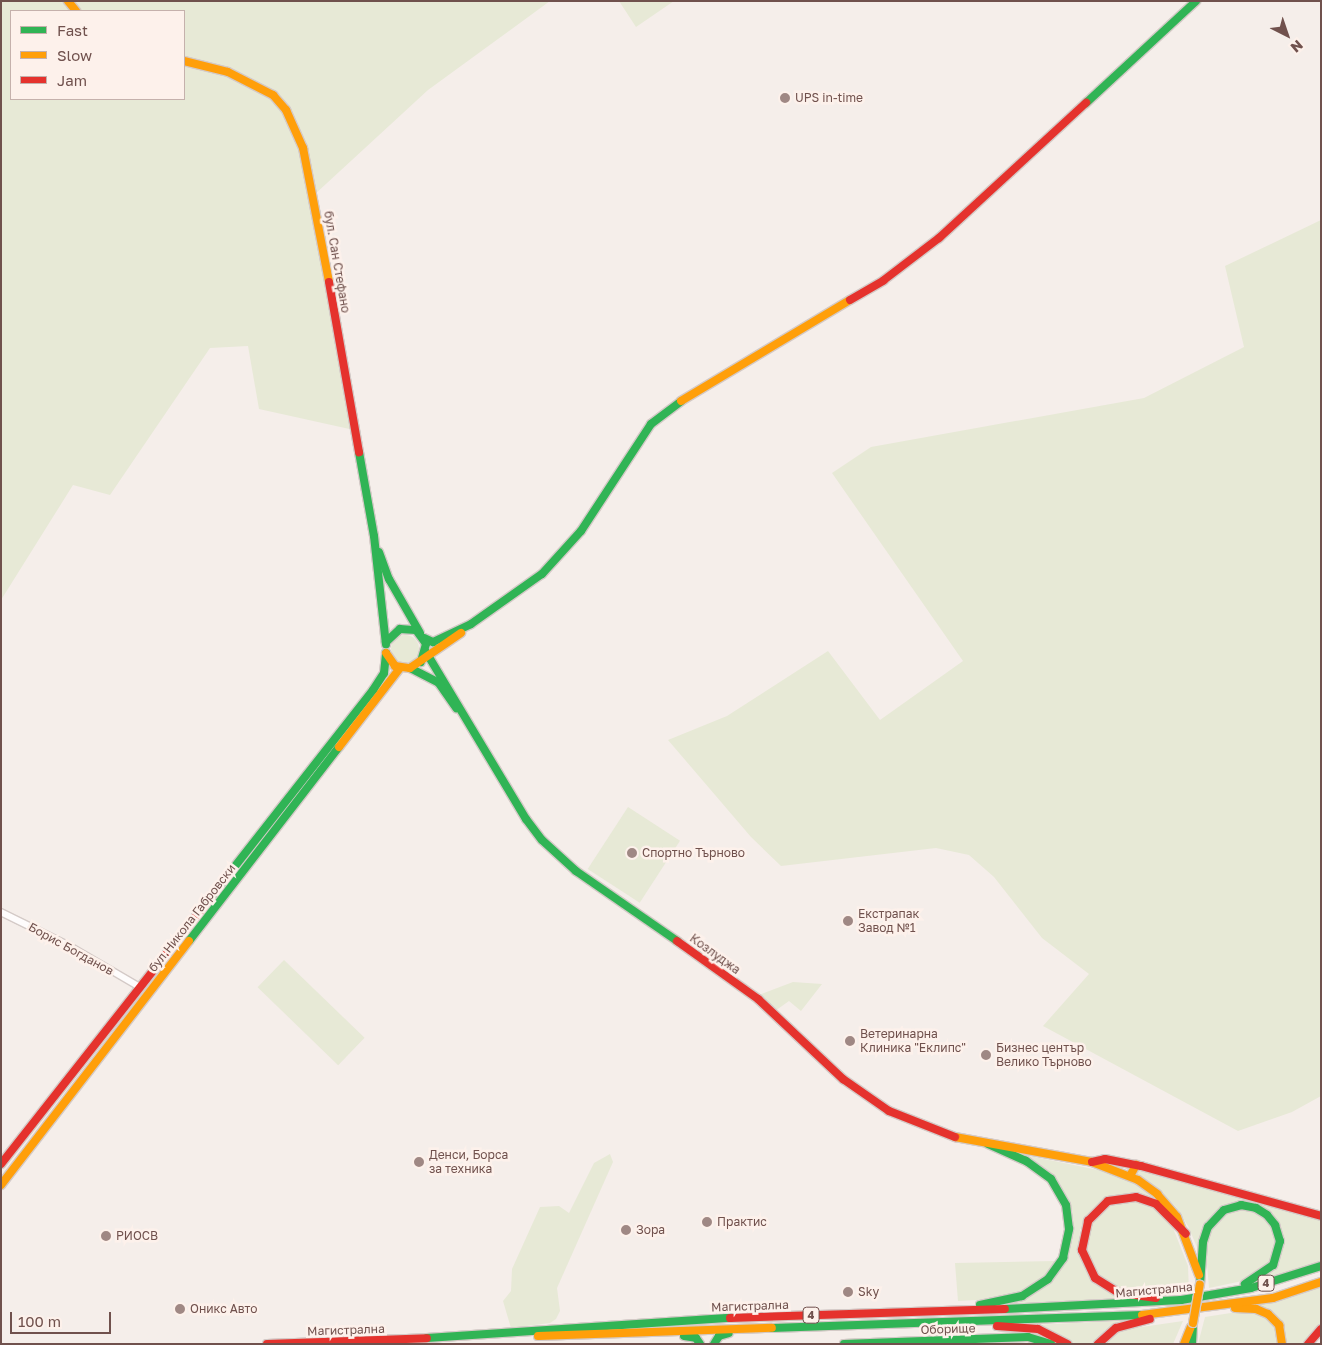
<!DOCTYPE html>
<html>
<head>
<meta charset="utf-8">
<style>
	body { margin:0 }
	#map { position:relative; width:1322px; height:1345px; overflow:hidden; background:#f5eeea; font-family:"Golos Text",sans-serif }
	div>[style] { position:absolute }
	.green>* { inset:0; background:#e7e9d6; transform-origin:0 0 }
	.round { border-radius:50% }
	.roads { filter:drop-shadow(1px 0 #d4cac7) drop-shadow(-1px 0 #d4cac7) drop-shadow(0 1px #d4cac7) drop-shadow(0 -1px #d4cac7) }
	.street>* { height:5.5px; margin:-2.75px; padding:0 2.75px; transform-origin:2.75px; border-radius:2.75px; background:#fefcfc }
	.fast>* { height:8px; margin:-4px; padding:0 4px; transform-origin:4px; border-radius:4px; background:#30b455 }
	.slow>* { height:8px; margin:-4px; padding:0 4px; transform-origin:4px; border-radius:4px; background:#ff9f0a }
	.jam>* { height:8px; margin:-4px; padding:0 4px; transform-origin:4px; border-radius:4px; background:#e5322d }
	.bridges { filter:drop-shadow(1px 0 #d4cac6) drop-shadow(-1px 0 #d4cac6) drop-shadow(0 1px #d4cac6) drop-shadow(0 -1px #d4cac6) }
	.slow-bridge>* { height:8px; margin:-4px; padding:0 4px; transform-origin:4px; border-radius:4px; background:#ff9f0a }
	.dots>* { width:14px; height:14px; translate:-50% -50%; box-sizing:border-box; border:2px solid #fdf1eb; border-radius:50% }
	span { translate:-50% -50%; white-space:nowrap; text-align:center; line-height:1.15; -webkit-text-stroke:5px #fdf1eb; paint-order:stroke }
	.shield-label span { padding:1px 4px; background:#fdf1eb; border:1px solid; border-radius:4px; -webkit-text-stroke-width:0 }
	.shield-label { font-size:11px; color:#70514d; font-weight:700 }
	.poi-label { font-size:12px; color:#70514d }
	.left { translate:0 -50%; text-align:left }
	.street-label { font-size:12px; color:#70514d }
	.frame { position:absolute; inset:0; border:2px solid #70514d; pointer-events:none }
	.legend { position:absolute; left:10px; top:10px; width:175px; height:90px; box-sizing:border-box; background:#fdf1eb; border:1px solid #c5b1ac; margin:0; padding:6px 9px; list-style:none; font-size:15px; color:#70514d }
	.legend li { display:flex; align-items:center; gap:10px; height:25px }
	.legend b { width:25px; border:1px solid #c5b1ac }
	.north { position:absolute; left:1262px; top:10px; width:50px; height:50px; -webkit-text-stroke:4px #fdf1eb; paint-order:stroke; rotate:139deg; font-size:14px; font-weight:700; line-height:20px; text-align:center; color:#70514d }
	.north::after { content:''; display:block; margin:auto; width:18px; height:22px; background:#70514d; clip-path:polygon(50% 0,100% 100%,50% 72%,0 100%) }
	.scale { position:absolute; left:10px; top:1312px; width:101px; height:22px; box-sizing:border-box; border:2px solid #70514d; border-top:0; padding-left:6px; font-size:15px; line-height:18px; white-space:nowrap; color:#70514d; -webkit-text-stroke:4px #fdf1eb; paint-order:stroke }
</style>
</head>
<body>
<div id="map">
	<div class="green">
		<i style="clip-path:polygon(evenodd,1px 1px,550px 1px,428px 90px,314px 195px,354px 430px,259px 409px,248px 346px,210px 348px,110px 495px,73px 485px,1px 600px,1px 1px,11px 11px,184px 11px,184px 99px,11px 99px,11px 11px)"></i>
		<i style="clip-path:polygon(619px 1px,674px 1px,636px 27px)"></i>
		<i style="clip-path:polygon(1321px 220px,1321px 1096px,1292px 1112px,1238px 1131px,1043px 1026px,1089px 974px,1042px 938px,994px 877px,969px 855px,936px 848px,781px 866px,751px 837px,668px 740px,727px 716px,828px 651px,880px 720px,963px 661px,832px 473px,871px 447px,1144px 398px,1244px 347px,1225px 266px)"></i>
		<i class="round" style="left:391px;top:635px;width:28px;height:28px"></i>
		<i style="left:628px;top:807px;width:62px;height:74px;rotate:33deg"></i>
		<i style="left:284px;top:960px;width:112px;height:38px;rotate:44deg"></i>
		<i style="clip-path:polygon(793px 982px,822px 984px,801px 1011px,789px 1001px,775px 1011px,759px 995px)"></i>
		<i style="clip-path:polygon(610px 1154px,613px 1162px,557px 1288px,560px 1311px,556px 1319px,550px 1323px,511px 1328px,503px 1301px,511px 1291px,512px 1269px,540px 1207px,559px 1206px,569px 1213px,594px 1163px)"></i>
		<i style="clip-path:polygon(1020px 1154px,1108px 1172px,1137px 1185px,1155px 1198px,1133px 1194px,1110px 1197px,1093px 1209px,1080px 1230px,1079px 1249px,1086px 1270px,1098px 1285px,1124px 1300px,1009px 1305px,1037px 1292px,1052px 1280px,1069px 1249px,1072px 1237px,1054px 1177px)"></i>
		<i style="clip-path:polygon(1137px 1169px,1321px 1219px,1321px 1261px,1264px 1279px,1279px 1260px,1283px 1242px,1264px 1210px,1222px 1208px,1207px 1222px,1199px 1252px,1188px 1226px,1176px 1207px,1155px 1186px,1135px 1173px)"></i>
		<i style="clip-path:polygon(1136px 1200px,1156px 1209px,1173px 1228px,1188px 1266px,1189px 1291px,1130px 1292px,1109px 1285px,1095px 1273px,1086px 1250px,1089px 1227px,1107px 1207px)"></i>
		<i style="clip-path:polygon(1237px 1209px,1260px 1214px,1272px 1226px,1276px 1245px,1269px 1265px,1247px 1280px,1209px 1288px,1206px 1252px,1209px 1233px,1228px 1213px)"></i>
		<i style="clip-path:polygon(1055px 1261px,1045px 1276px,1023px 1290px,996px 1299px,958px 1301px,955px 1263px)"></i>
		<i style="clip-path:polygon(1321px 1284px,1321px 1324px,1303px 1344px,1286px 1344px,1283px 1328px,1252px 1305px)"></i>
		<i style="clip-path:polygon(1237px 1312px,1261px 1313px,1276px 1326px,1279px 1344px,1198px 1344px,1205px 1317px)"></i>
		<i style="clip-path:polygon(1133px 1320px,1105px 1330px,1095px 1344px,1071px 1344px,1053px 1331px,1034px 1325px)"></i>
		<i style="clip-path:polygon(1183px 1321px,1173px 1344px,1103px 1344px,1121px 1330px)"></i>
	</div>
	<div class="roads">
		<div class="street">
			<i style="left:1px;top:912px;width:77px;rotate:26.2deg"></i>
			<i style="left:70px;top:946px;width:81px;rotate:30.4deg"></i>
		</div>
		<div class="fast">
			<i style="left:1086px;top:103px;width:150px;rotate:-42.8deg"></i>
			<i style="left:359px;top:452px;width:85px;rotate:79.9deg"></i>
			<i style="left:374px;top:536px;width:109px;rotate:83.7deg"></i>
			<i style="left:379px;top:552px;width:29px;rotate:70deg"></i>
			<i style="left:389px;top:579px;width:62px;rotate:60.1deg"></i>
			<i style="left:424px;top:638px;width:10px;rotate:24deg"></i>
			<i style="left:433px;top:642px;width:42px;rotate:-25.3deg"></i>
			<i style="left:471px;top:624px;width:87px;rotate:-35.2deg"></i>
			<i style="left:542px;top:574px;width:58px;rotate:-47.8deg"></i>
			<i style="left:581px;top:531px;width:128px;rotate:-56.8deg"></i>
			<i style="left:651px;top:424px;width:38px;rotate:-37deg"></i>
			<i style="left:386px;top:642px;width:19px;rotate:-43deg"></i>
			<i style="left:400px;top:629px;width:16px;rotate:4deg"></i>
			<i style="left:416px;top:630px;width:17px;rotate:54deg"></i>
			<i style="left:426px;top:644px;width:19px;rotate:106deg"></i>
			<i style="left:426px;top:652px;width:195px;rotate:59.1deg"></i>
			<i style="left:526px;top:819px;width:26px;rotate:53deg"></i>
			<i style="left:542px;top:840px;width:46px;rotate:42.4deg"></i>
			<i style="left:576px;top:871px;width:123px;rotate:34.7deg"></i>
			<i style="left:410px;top:668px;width:31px;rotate:27deg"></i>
			<i style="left:438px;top:682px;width:32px;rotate:55deg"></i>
			<i style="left:203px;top:907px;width:276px;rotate:-51.9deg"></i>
			<i style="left:373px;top:690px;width:20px;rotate:-57deg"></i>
			<i style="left:384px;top:673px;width:20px;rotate:-84deg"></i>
			<i style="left:189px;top:941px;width:245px;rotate:-52.3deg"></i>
			<i style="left:1200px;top:1285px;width:43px;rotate:-86deg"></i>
			<i style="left:1203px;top:1242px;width:16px;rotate:-72deg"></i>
			<i style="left:1208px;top:1227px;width:23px;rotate:-47deg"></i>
			<i style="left:1224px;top:1210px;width:18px;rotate:-16deg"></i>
			<i style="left:1241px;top:1205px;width:15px;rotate:11deg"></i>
			<i style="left:1256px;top:1208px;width:13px;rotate:32deg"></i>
			<i style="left:1267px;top:1215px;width:13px;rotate:51deg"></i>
			<i style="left:1275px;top:1225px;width:17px;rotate:73deg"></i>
			<i style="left:1280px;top:1241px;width:25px;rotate:106deg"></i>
			<i style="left:1273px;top:1265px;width:34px;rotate:146deg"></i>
			<i style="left:980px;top:1305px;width:43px;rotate:-12.1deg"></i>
			<i style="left:1022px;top:1296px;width:31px;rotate:-33deg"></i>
			<i style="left:1048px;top:1279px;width:26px;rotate:-54deg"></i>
			<i style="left:1063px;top:1258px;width:30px;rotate:-78deg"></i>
			<i style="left:1069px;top:1229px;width:24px;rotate:-97deg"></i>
			<i style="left:1066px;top:1205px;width:30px;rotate:-120deg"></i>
			<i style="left:1051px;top:1179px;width:31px;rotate:-144deg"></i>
			<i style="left:1026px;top:1161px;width:42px;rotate:-155.9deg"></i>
			<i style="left:1005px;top:1309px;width:176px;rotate:-2.9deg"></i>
			<i style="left:1181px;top:1300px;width:71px;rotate:-9.7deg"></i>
			<i style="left:1251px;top:1288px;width:73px;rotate:-17.4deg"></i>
			<i style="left:772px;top:1328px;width:370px;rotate:-2deg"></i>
			<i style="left:684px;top:1336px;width:12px;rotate:9deg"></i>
			<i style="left:696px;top:1338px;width:7px;rotate:56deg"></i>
			<i style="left:427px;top:1338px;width:304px;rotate:-3.8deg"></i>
			<i style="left:714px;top:1344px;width:9px;rotate:-58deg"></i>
			<i style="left:719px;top:1336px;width:10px;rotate:-17deg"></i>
			<i style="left:844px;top:1344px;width:184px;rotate:-2.2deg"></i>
			<i style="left:1028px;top:1337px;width:24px;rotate:17deg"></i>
			<i style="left:1192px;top:1344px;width:21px;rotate:-87deg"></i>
		</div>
		<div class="slow">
			<i style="left:68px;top:1px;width:13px;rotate:51deg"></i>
			<i style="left:184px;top:61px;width:45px;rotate:14deg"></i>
			<i style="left:228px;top:72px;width:51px;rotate:27.1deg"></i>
			<i style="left:273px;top:95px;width:20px;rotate:49deg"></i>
			<i style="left:286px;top:110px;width:42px;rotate:65.9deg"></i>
			<i style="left:303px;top:148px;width:136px;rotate:79deg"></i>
			<i style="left:681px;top:401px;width:197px;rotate:-30.9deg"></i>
			<i style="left:386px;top:653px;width:16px;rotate:55deg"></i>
			<i style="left:395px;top:666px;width:15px;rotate:8deg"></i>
			<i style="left:410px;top:668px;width:62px;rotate:-34.5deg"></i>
			<i style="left:339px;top:747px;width:100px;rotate:-52.3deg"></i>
			<i style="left:955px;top:1137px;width:139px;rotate:10.3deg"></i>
			<i style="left:1092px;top:1162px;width:49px;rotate:21.4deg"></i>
			<i style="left:1138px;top:1180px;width:24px;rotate:36deg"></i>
			<i style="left:1157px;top:1194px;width:30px;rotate:49deg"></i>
			<i style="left:1177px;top:1217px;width:62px;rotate:69.2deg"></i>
			<i style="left:1130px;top:1176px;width:13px;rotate:-61deg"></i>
			<i style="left:1px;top:1185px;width:308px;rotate:-52.4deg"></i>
			<i style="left:1235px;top:1308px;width:21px;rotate:3deg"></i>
			<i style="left:1256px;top:1309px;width:13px;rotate:23deg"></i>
			<i style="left:1268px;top:1314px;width:16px;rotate:45deg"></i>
			<i style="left:1279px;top:1325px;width:19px;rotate:81deg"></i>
			<i style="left:1142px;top:1315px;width:132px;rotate:-7.4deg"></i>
			<i style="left:1273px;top:1298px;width:51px;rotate:-18.4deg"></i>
			<i style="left:538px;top:1336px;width:234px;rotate:-2deg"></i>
			<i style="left:1184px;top:1344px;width:18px;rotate:-68deg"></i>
		</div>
		<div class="jam">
			<i style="left:329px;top:282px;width:173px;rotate:80deg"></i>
			<i style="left:850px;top:300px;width:39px;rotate:-30deg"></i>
			<i style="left:884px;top:280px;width:69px;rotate:-37.4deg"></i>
			<i style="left:939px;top:238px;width:200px;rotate:-42.6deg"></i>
			<i style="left:677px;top:941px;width:100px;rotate:35.6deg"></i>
			<i style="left:758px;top:999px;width:117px;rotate:43.3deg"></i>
			<i style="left:843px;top:1079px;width:56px;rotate:34.8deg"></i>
			<i style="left:889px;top:1111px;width:71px;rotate:21.5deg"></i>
			<i style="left:1092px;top:1162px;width:13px;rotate:-13deg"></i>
			<i style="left:1105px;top:1159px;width:37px;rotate:11deg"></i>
			<i style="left:1141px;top:1166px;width:187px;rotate:15.5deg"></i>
			<i style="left:1px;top:1164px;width:327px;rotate:-51.8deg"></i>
			<i style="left:1156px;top:1298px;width:37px;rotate:-172deg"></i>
			<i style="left:1119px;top:1293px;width:28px;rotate:-148deg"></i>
			<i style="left:1095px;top:1278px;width:31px;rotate:-115deg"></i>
			<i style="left:1082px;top:1250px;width:30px;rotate:-78deg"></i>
			<i style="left:1088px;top:1221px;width:28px;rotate:-45deg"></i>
			<i style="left:1108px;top:1201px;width:28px;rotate:-8deg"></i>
			<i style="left:1136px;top:1197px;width:21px;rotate:19deg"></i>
			<i style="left:1156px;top:1204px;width:42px;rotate:45deg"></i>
			<i style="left:730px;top:1318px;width:275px;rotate:-1.9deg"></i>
			<i style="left:997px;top:1326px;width:41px;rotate:4.2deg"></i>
			<i style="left:1038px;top:1329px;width:33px;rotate:27deg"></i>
			<i style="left:267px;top:1344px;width:160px;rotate:-2.1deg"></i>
			<i style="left:1098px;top:1344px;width:24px;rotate:-42deg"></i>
			<i style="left:1116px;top:1328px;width:35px;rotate:-15deg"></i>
			<i style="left:1308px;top:1344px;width:20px;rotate:-49deg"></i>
		</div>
	</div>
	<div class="bridges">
		<div class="slow-bridge">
			<i style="left:1193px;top:1323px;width:39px;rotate:-80deg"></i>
		</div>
	</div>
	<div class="dots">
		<i style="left:785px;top:98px;background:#9f8884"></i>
		<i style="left:632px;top:853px;background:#9f8884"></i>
		<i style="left:848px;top:921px;background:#9f8884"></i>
		<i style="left:850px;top:1041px;background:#9f8884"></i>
		<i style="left:986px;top:1055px;background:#9f8884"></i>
		<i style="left:419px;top:1162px;background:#9f8884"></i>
		<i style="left:707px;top:1222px;background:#9f8884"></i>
		<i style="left:626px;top:1230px;background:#9f8884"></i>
		<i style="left:106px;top:1236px;background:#9f8884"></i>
		<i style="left:848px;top:1292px;background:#9f8884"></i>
		<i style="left:180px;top:1309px;background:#9f8884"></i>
	</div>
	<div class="shield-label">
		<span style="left:1266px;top:1283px">4</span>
		<span style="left:811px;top:1315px">4</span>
	</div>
	<div class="poi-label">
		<span class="left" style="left:795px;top:98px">UPS in-time</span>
		<span class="left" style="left:642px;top:853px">Спортно Търново</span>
		<span class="left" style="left:858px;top:921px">Екстрапак<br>Завод №1</span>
		<span class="left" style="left:860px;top:1041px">Ветеринарна<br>Клиника "Еклипс"</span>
		<span class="left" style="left:996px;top:1055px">Бизнес център<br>Велико Търново</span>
		<span class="left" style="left:429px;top:1162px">Денси, Борса<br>за техника</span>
		<span class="left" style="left:717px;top:1222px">Практис</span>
		<span class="left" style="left:636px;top:1230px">Зора</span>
		<span class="left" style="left:116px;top:1236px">РИОСВ</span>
		<span class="left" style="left:858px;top:1292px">Sky</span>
		<span class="left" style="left:190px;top:1309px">Оникс Авто</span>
	</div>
	<div class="street-label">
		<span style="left:337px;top:262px;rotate:80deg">бул. Сан Стефано</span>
		<span style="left:192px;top:918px;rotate:-52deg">бул.Никола Габровски</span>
		<span style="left:71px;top:949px;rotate:29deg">Борис Богданов</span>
		<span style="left:715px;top:954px;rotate:36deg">Козлуджа</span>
		<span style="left:1154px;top:1290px;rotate:-5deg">Магистрална</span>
		<span style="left:750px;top:1306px;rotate:-2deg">Магистрална</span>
		<span style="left:948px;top:1329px;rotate:-2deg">Оборище</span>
		<span style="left:346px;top:1330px;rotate:-2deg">Магистрална</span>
	</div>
	<div class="frame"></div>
	<ul class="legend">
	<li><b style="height:6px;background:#30b455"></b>Fast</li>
	<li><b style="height:6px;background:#ff9f0a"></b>Slow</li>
	<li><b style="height:6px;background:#e5322d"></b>Jam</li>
	</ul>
	<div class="north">N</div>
	<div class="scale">100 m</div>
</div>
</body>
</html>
